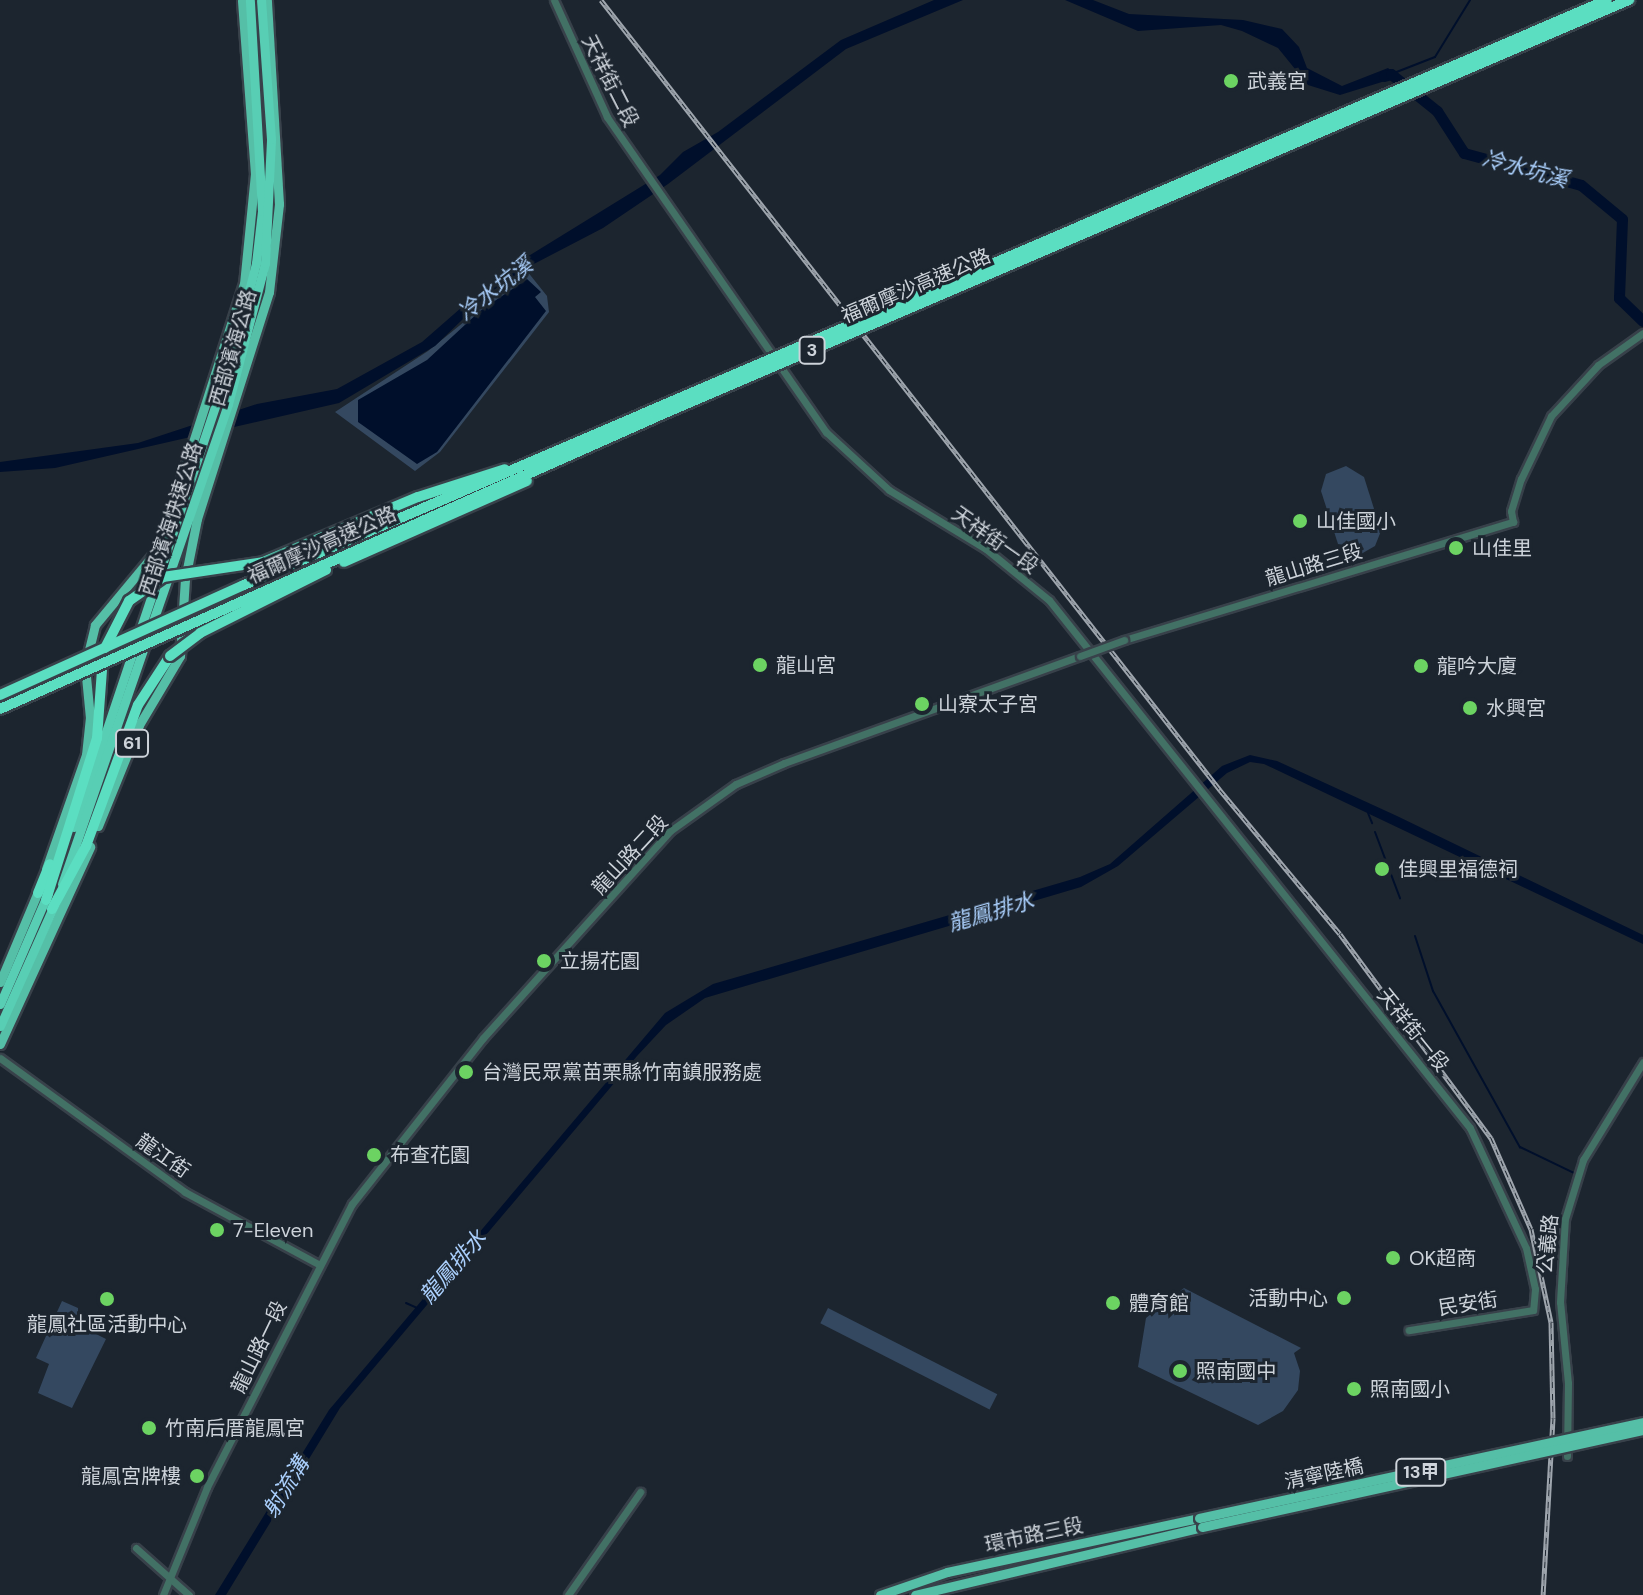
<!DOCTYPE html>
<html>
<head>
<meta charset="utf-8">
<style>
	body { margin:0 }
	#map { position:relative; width:1643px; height:1595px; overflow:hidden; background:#1c252f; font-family:"DM Sans","Noto Sans TC",sans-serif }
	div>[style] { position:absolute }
	.green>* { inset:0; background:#344860; transform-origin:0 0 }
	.water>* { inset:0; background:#000f2b }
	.stream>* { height:2px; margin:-1px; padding:0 1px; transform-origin:1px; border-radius:1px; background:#000f2b }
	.river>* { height:11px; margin:-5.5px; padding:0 5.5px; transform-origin:5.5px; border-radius:5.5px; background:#000f2b }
	.roads { filter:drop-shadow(2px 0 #38414a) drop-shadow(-2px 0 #38414a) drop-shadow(0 2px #38414a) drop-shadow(0 -2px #38414a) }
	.tertiary>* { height:7px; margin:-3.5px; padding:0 3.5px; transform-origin:3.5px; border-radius:3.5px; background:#427165 }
	.primary>* { height:9px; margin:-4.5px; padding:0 4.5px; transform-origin:4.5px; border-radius:4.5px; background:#55bfa7 }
	.trunk>* { height:9px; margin:-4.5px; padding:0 4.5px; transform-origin:4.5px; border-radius:4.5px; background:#58ceb4 }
	.motorway>* { height:10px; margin:-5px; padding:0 5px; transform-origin:5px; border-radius:5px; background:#5bdec1 }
	.rail>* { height:5px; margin-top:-2.5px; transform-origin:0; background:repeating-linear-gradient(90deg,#1c252f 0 6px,#9fa6ae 0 12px); box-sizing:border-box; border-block:2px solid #9fa6ae }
	.bridges { filter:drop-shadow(2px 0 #38414a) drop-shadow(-2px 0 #38414a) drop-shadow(0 2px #38414a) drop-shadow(0 -2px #38414a) }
	.tertiary-bridge>* { height:7px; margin:-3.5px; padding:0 3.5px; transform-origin:3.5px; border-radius:3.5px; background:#427165 }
	.primary-bridge>* { height:9px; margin:-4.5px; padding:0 4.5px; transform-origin:4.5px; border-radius:4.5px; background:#55bfa7 }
	.motorway-bridge>* { height:10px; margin:-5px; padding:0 5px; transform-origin:5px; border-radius:5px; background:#5bdec1 }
	.dots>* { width:22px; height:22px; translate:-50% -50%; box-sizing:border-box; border:4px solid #1c252f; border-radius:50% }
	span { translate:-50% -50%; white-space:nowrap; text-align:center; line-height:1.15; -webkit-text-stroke:6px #1c252f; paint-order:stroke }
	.shield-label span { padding:2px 6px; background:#1c252f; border:2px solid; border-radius:6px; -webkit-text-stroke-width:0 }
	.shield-label { font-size:18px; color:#cdd3da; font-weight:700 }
	.street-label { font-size:20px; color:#cdd3da }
	.poi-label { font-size:20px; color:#cdd3da }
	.left { translate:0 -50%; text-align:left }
	.right { translate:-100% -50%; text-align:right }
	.water-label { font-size:22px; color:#aacffc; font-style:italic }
</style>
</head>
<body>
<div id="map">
	<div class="green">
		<i style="clip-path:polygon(527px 271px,547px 296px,549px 312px,440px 452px,415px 471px,335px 412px,428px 351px)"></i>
		<i style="clip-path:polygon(1346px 466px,1364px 477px,1381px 531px,1375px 546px,1361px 554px,1338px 544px,1321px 491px,1326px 474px)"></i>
		<i style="clip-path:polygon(1184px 1288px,1301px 1348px,1294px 1353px,1300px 1371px,1298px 1390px,1283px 1411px,1258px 1425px,1138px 1367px,1146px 1318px)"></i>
		<i style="clip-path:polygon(62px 1301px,78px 1308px,78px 1325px,106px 1339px,72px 1408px,38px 1393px,49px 1364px,36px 1358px)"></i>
		<i style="left:828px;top:1308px;width:190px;height:17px;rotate:27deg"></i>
	</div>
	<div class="water">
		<i style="clip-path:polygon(934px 0,963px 0,846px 49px,668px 184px,603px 228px,530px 266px,492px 291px,435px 346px,339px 403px,55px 468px,0 472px,0 462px,138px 443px,257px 404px,337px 389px,422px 342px,501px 273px,660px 175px,683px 152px,718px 132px,841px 40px)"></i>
		<i style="clip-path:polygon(1065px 0,1093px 0,1129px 14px,1243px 20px,1282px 29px,1299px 47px,1307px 68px,1342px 86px,1388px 68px,1398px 77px,1340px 95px,1308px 85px,1278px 48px,1242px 31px,1221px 25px,1138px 31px)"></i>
		<i style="clip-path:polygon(527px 279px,541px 292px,535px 297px,546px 311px,437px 452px,417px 464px,358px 422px,358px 400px,427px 360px,480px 311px)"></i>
		<i style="clip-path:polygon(1250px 755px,1277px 761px,1397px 816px,1643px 935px,1643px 944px,1264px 764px,1250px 762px,1227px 773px,1118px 866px,1081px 887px,705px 998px,666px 1025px,637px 1056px,340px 1408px,226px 1595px,215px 1595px,329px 1410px,665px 1013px,713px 984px,1080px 877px,1110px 864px,1222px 766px)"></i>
	</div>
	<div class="stream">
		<i style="left:1394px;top:73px;width:44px;rotate:-21.3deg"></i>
		<i style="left:1435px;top:57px;width:67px;rotate:-58.4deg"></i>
		<i style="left:1368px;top:813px;width:11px;rotate:68deg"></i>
		<i style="left:1375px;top:832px;width:71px;rotate:69.3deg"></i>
		<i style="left:1415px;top:936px;width:58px;rotate:71.9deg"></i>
		<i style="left:1433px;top:991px;width:179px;rotate:60.9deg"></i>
		<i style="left:1520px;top:1147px;width:62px;rotate:25.7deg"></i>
		<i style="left:406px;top:1303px;width:12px;rotate:24deg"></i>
	</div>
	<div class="river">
		<i style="left:1384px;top:76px;width:7px;rotate:-16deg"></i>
		<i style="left:1391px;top:74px;width:59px;rotate:38.8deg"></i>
		<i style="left:1437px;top:111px;width:50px;rotate:57.3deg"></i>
		<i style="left:1464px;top:153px;width:121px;rotate:15.3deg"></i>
		<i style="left:1581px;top:185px;width:53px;rotate:39.7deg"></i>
		<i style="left:1622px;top:219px;width:79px;rotate:92.2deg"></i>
		<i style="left:1619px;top:298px;width:33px;rotate:44deg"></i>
	</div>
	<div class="roads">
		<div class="tertiary">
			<i style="left:554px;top:0;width:128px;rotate:65.6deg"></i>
			<i style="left:607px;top:117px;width:384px;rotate:55.2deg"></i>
			<i style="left:826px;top:432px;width:86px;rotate:42.6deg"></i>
			<i style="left:889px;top:490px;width:114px;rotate:31.3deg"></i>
			<i style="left:986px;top:549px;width:81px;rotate:39deg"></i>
			<i style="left:1049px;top:600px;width:675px;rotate:51.43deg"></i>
			<i style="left:1470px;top:1128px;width:132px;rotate:65deg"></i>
			<i style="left:1526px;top:1248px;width:42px;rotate:77.6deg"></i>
			<i style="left:1535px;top:1289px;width:21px;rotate:95deg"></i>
			<i style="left:1533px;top:1310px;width:126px;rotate:170.8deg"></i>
			<i style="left:1124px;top:640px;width:407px;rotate:-16.9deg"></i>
			<i style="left:1513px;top:522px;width:11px;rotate:-100deg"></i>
			<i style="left:1511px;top:511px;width:34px;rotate:-73deg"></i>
			<i style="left:1521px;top:479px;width:70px;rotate:-64.5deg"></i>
			<i style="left:1551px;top:416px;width:69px;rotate:-47.3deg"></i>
			<i style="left:1598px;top:365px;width:55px;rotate:-35.4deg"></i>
			<i style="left:0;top:1058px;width:228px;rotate:35.9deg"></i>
			<i style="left:185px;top:1192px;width:151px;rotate:28.4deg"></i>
			<i style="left:1567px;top:1456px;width:73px;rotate:-89.2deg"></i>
			<i style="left:1568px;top:1383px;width:81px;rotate:-95.6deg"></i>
			<i style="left:1560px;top:1302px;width:83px;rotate:-86.6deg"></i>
			<i style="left:1565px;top:1219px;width:62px;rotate:-73deg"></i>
			<i style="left:1583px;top:1160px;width:115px;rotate:-58.5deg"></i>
			<i style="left:136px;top:1548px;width:71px;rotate:41.6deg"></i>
			<i style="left:163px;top:1595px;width:117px;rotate:-67.8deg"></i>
			<i style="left:207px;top:1487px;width:318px;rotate:-62.9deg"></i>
			<i style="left:352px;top:1204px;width:211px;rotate:-51.7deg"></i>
			<i style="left:483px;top:1038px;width:279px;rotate:-47.9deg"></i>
			<i style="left:670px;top:831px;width:81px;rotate:-35.5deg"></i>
			<i style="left:736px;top:784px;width:52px;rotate:-23.6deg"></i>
			<i style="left:784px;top:763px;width:315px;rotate:-19.9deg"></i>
			<i style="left:568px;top:1595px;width:126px;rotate:-55deg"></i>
		</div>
		<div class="primary">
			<i style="left:98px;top:826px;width:109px;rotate:-67.9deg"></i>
			<i style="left:139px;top:725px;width:80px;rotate:-59.3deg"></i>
			<i style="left:180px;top:656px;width:77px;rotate:-86.3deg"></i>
			<i style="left:185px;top:579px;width:61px;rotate:-78.7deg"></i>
			<i style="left:197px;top:519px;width:238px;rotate:-72.4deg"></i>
			<i style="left:269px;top:292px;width:89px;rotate:-83.5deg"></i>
			<i style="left:279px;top:204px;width:204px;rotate:-93.4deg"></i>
			<i style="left:46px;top:869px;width:121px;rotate:-70.7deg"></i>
			<i style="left:86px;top:755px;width:37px;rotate:-84deg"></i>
			<i style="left:90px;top:718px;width:52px;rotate:-95.5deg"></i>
			<i style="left:85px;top:666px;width:42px;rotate:-76.3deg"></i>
			<i style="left:95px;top:625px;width:100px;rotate:-50.3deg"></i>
			<i style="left:159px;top:548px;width:277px;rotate:-72.2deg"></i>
			<i style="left:244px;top:284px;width:111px;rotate:-84.3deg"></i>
			<i style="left:255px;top:174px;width:174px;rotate:-94.3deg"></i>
			<i style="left:0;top:982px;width:103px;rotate:-67.2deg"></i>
			<i style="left:0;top:1044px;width:217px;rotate:-65.4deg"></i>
			<i style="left:880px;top:1595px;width:71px;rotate:-18.9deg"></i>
			<i style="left:947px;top:1572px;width:258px;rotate:-12.1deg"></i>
			<i style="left:915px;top:1595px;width:295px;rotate:-13.3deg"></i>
		</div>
		<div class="trunk">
			<i style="left:74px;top:827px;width:503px;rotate:-71.46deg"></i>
			<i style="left:234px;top:350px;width:90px;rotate:-75.8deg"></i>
			<i style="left:256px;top:263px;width:52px;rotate:-83.4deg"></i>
			<i style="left:262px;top:211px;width:211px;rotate:-93.3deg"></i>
			<i style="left:62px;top:884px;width:508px;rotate:-70.92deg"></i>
			<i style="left:228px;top:404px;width:146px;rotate:-75.3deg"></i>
			<i style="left:265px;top:263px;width:124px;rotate:-87.2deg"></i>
			<i style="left:271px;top:139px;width:139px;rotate:-94.1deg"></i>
			<i style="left:0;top:1004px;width:121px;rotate:-66.6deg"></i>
			<i style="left:0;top:1026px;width:133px;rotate:-65.9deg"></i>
		</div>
		<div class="motorway">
			<i style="left:38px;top:893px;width:31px;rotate:-68deg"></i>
			<i style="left:46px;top:900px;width:170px;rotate:-72.5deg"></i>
			<i style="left:97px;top:738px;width:68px;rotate:-85.8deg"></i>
			<i style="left:52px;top:909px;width:72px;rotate:-61.6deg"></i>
			<i style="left:86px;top:846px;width:150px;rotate:-69.8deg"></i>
			<i style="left:138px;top:705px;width:59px;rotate:-56.9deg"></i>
		</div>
	</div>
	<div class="rail">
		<i style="left:601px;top:0;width:1004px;rotate:51.92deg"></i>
		<i style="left:1220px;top:790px;width:187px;rotate:50.2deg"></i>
		<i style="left:1340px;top:934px;width:254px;rotate:53.5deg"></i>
		<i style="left:1491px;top:1138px;width:99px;rotate:66.3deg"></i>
		<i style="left:1531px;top:1229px;width:95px;rotate:77.9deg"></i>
		<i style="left:1551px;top:1322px;width:96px;rotate:88.8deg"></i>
		<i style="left:1553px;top:1418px;width:177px;rotate:93.2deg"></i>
	</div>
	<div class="bridges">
		<div class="tertiary-bridge">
			<i style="left:1080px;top:656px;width:47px;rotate:-20deg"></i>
		</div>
		<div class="primary-bridge">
			<i style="left:1199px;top:1518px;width:454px;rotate:-12.2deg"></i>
			<i style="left:1202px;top:1527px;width:452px;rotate:-12.4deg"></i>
		</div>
		<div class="motorway-bridge">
			<i style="left:344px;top:562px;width:200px;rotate:-23.9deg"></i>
			<i style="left:105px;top:648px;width:53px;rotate:-62.9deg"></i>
			<i style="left:129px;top:601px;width:42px;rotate:-35.2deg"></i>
			<i style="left:163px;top:577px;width:101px;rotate:-8.5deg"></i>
			<i style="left:263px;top:562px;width:168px;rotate:-22.8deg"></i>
			<i style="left:418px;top:497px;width:91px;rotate:-17.8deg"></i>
			<i style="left:170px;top:656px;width:38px;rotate:-37deg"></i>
			<i style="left:200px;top:633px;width:141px;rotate:-26.6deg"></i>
			<i style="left:0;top:695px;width:268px;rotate:-24.3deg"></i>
			<i style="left:244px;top:585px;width:1483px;rotate:-23.23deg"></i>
			<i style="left:0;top:709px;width:718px;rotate:-23.99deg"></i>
			<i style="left:656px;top:417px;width:1059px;rotate:-23.2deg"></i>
		</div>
	</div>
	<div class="dots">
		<i style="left:1231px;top:81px;background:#6cd362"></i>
		<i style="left:1300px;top:521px;background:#6cd362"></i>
		<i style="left:1456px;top:548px;background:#6cd362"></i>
		<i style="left:760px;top:665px;background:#6cd362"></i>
		<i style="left:1421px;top:666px;background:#6cd362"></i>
		<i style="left:922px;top:704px;background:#6cd362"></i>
		<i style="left:1470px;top:708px;background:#6cd362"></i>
		<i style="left:1382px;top:869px;background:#6cd362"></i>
		<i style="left:544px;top:961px;background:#6cd362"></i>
		<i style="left:466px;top:1072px;background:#6cd362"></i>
		<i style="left:374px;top:1155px;background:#6cd362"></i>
		<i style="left:217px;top:1230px;background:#6cd362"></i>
		<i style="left:1393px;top:1258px;background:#6cd362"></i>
		<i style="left:1344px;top:1298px;background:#6cd362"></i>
		<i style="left:107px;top:1299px;background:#6cd362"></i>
		<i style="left:1113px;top:1303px;background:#6cd362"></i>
		<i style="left:1180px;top:1371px;background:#6cd362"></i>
		<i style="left:1354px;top:1389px;background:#6cd362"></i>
		<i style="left:149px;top:1428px;background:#6cd362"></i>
		<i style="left:197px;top:1476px;background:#6cd362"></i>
	</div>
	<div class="shield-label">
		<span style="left:812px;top:350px">3</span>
		<span style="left:132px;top:743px">61</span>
		<span style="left:1421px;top:1472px">13甲</span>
	</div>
	<div class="street-label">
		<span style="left:610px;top:81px;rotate:63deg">天祥街二段</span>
		<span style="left:916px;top:286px;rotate:-23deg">福爾摩沙高速公路</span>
		<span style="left:233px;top:348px;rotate:-74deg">西部濱海公路</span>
		<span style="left:171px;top:519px;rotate:-72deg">西部濱海快速公路</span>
		<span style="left:995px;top:540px;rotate:35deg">天祥街一段</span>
		<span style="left:322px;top:545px;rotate:-24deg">福爾摩沙高速公路</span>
		<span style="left:1314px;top:565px;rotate:-17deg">龍山路三段</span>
		<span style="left:630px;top:855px;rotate:-47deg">龍山路二段</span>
		<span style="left:1413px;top:1030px;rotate:51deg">天祥街一段</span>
		<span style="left:163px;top:1156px;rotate:35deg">龍江街</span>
		<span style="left:1548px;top:1244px;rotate:-84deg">公義路</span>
		<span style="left:1468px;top:1304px;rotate:-9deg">民安街</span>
		<span style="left:259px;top:1347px;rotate:-64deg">龍山路一段</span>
		<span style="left:1324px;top:1474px;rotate:-12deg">清寧陸橋</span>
		<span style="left:1034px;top:1535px;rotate:-12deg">環市路三段</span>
	</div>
	<div class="poi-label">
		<span class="left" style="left:1247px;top:81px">武義宮</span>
		<span class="left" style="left:1316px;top:521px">山佳國小</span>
		<span class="left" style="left:1472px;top:548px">山佳里</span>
		<span class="left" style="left:776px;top:665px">龍山宮</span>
		<span class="left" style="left:1437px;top:666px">龍吟大廈</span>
		<span class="left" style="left:938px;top:704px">山寮太子宮</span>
		<span class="left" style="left:1486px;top:708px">水興宮</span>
		<span class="left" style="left:1398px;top:869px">佳興里福德祠</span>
		<span class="left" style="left:560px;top:961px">立揚花園</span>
		<span class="left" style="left:482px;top:1072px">台灣民眾黨苗栗縣竹南鎮服務處</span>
		<span class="left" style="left:390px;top:1155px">布查花園</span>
		<span class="left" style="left:233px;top:1230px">7-Eleven</span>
		<span class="left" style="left:1409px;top:1258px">OK超商</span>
		<span class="right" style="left:1328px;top:1298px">活動中心</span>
		<span class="left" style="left:1129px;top:1303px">體育館</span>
		<span style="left:107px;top:1324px">龍鳳社區活動中心</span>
		<span class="left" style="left:1196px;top:1371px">照南國中</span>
		<span class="left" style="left:1370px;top:1389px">照南國小</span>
		<span class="left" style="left:165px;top:1428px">竹南后厝龍鳳宮</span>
		<span class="right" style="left:181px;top:1476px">龍鳳宮牌樓</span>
	</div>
	<div class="water-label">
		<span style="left:1525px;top:169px;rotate:15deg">冷水坑溪</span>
		<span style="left:495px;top:289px;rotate:-38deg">冷水坑溪</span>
		<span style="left:991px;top:912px;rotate:-16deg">龍鳳排水</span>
		<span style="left:453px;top:1267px;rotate:-49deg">龍鳳排水</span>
		<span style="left:286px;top:1487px;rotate:-58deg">射流溝</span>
	</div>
</div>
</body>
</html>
